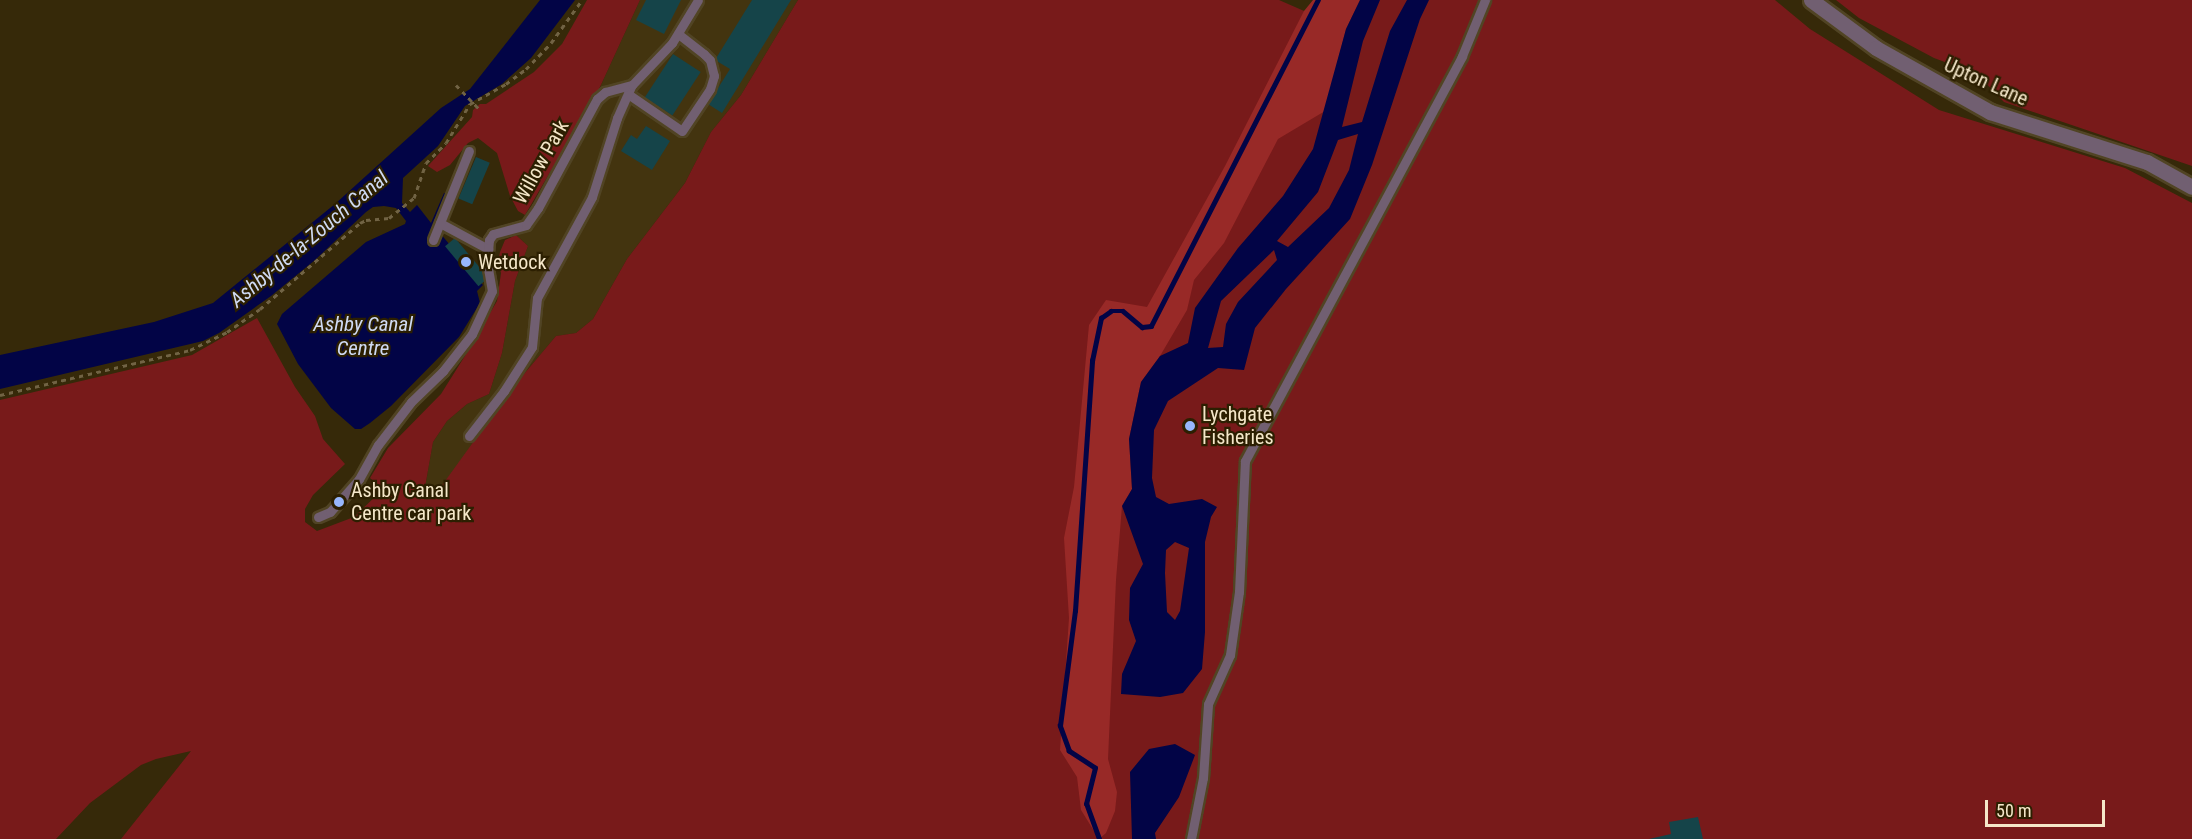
<!DOCTYPE html>
<html>
<head>
<meta charset="utf-8">
<style>
	body { margin:0 }
	#map { position:relative; width:2192px; height:839px; overflow:hidden; background:#362909; font-family:"Roboto Condensed",sans-serif }
	div>[style] { position:absolute }
	.built>* { inset:0; background:#43340f }
	.green>* { inset:0; background:#781a1a }
	.forest>* { inset:0; background:#982927 }
	.water>* { inset:0; background:#020446 }
	.stream>* { height:4.5px; margin:-2.25px; padding:0 2.25px; transform-origin:2.25px; border-radius:2.25px; background:#020446 }
	.building>* { inset:0; background:#154449; transform-origin:0 0 }
	.path>* { height:3px; margin-top:-1.5px; transform-origin:0; background:repeating-linear-gradient(90deg,#716344 0 4.5px,transparent 0 9px) }
	.roads { filter:drop-shadow(2px 0 #514424) drop-shadow(-2px 0 #514424) drop-shadow(0 2px #514424) drop-shadow(0 -2px #514424) }
	.service>* { height:9px; margin:-4.5px; padding:0 4.5px; transform-origin:4.5px; border-radius:4.5px; background:#715f71 }
	.minor>* { height:15px; margin:-7.5px; padding:0 7.5px; transform-origin:7.5px; border-radius:7.5px; background:#715f71 }
	.path-bridge>* { height:3px; margin-top:-1.5px; transform-origin:0; background:repeating-linear-gradient(90deg,#716344 0 4.5px,transparent 0 9px) }
	.dots>* { width:16px; height:16px; translate:-50% -50%; box-sizing:border-box; border:3px solid #2c1f01; border-radius:50% }
	span { translate:-50% -50%; white-space:nowrap; text-align:center; line-height:1.15; -webkit-text-stroke:4.5px #2c1f01; paint-order:stroke }
	.street-label { font-size:20px; color:#f5e7c9 }
	.poi-label { font-size:20px; color:#f5e7c9 }
	.left { translate:0 -50%; text-align:left }
	.water-label { font-size:21px; color:#cfdaf3; font-style:italic }
	.scale { position:absolute; left:1985px; top:800px; width:120px; height:27px; box-sizing:border-box; border:3px solid #f5e7c9; border-top:0; padding-left:8px; font-size:18px; line-height:21px; white-space:nowrap; color:#f5e7c9; -webkit-text-stroke:4px #2c1f01; paint-order:stroke }
</style>
</head>
<body>
<div id="map">
	<div class="built">
		<i style="clip-path:polygon(640px 0,798px 0,741px 95px,711px 132px,685px 183px,627px 259px,593px 319px,576px 333px,556px 336px,513px 387px,443px 487px,435px 495px,424px 493px,433px 442px,447px 421px,467px 404px,489px 394px,502px 353px,515px 281px,528px 246px,516px 235px,600px 87px)"></i>
	</div>
	<div class="green">
		<i style="clip-path:polygon(587px 0,640px 0,600px 87px,525px 215px,518px 211px,510px 196px,497px 153px,478px 138px,468px 143px,450px 165px,437px 172px,428px 166px,472px 117px,473px 110px,480px 104px,486px 104px,534px 72px,562px 44px)"></i>
		<i style="clip-path:polygon(798px 0,1279px 0,1311px 14px,1318px 0,1775px 0,1810px 29px,1939px 110px,2125px 168px,2192px 203px,2192px 839px,121px 839px,191px 751px,156px 759px,141px 765px,90px 803px,56px 839px,0 839px,0 400px,192px 355px,257px 318px,295px 387px,315px 416px,323px 439px,345px 464px,313px 495px,305px 509px,305px 522px,317px 531px,354px 517px,380px 492px,379px 486px,370px 478px,388px 448px,441px 394px,468px 351px,497px 301px,501px 273px,498px 263px,500px 252px,505px 240px,516px 235px,528px 246px,515px 281px,502px 353px,489px 394px,467px 404px,447px 421px,433px 442px,424px 493px,435px 495px,513px 387px,556px 336px,576px 333px,593px 319px,627px 259px,685px 183px,711px 132px,741px 95px)"></i>
		<i style="clip-path:polygon(1836px 0,2192px 0,2192px 166px,2004px 102px,1977px 74px,1934px 58px,1859px 18px)"></i>
	</div>
	<div class="forest">
		<i style="clip-path:polygon(1313px 0,1360px 0,1346px 29px,1325px 111px,1278px 139px,1224px 243px,1194px 280px,1187px 310px,1160px 356px,1141px 382px,1129px 439px,1132px 489px,1122px 506px,1116px 580px,1108px 759px,1117px 792px,1115px 811px,1106px 833px,1099px 839px,1081px 810px,1077px 777px,1060px 750px,1069px 618px,1064px 538px,1074px 487px,1089px 325px,1106px 300px,1147px 307px,1225px 166px,1304px 11px)"></i>
	</div>
	<div class="water">
		<i style="clip-path:polygon(540px 0,575px 0,531px 58px,502px 84px,465px 106px,438px 146px,403px 178px,402px 203px,410px 212px,417px 205px,431px 223px,444px 193px,452px 196px,440px 233px,483px 285px,477px 291px,480px 303px,459px 337px,391px 406px,370px 423px,361px 429px,355px 429px,331px 408px,298px 364px,277px 324px,282px 314px,366px 242px,405px 224px,406px 221px,396px 208px,384px 206px,373px 207px,366px 212px,315px 260px,271px 296px,219px 333px,203px 341px,0 389px,0 355px,154px 322px,213px 303px,335px 204px,441px 108px,470px 89px)"></i>
		<i style="clip-path:polygon(evenodd,1360px 0,1380px 0,1363px 41px,1342px 127px,1362px 122px,1390px 31px,1407px 0,1429px 0,1420px 19px,1372px 165px,1350px 219px,1286px 289px,1255px 328px,1244px 370px,1218px 368px,1168px 401px,1154px 430px,1152px 478px,1156px 497px,1169px 504px,1202px 499px,1217px 507px,1211px 517px,1205px 542px,1205px 632px,1202px 669px,1183px 693px,1160px 697px,1121px 694px,1122px 674px,1136px 641px,1129px 620px,1130px 588px,1143px 564px,1122px 506px,1132px 489px,1129px 439px,1141px 382px,1160px 356px,1188px 343px,1195px 308px,1238px 248px,1283px 196px,1313px 149px,1346px 29px,1360px 0,1358px 134px,1349px 170px,1329px 208px,1288px 247px,1277px 241px,1318px 192px,1338px 140px,1358px 134px,1360px 0,1274px 250px,1277px 260px,1238px 302px,1226px 324px,1223px 347px,1208px 348px,1221px 301px,1274px 250px,1360px 0,1175px 542px,1189px 548px,1180px 611px,1175px 620px,1167px 612px,1165px 573px,1166px 550px,1175px 542px)"></i>
		<i style="clip-path:polygon(1175px 744px,1195px 755px,1179px 797px,1155px 833px,1156px 839px,1132px 839px,1130px 772px,1149px 749px)"></i>
	</div>
	<div class="stream">
		<i style="left:1099px;top:839px;width:37px;rotate:-110deg"></i>
		<i style="left:1086px;top:804px;width:37px;rotate:-76deg"></i>
		<i style="left:1095px;top:768px;width:31px;rotate:-147deg"></i>
		<i style="left:1069px;top:751px;width:27px;rotate:-110deg"></i>
		<i style="left:1060px;top:726px;width:116px;rotate:-82.6deg"></i>
		<i style="left:1075px;top:611px;width:251px;rotate:-86.1deg"></i>
		<i style="left:1092px;top:361px;width:44px;rotate:-78.2deg"></i>
		<i style="left:1101px;top:318px;width:12px;rotate:-35deg"></i>
		<i style="left:1111px;top:311px;width:12px"></i>
		<i style="left:1123px;top:311px;width:25px;rotate:40deg"></i>
		<i style="left:1142px;top:327px;width:9px;rotate:-6deg"></i>
		<i style="left:1151px;top:326px;width:366px;rotate:-62.9deg"></i>
	</div>
	<div class="building">
		<i style="clip-path:polygon(646px 0,681px 0,664px 34px,636px 20px)"></i>
		<i style="clip-path:polygon(752px 0,791px 0,722px 113px,708px 104px,730px 69px,715px 60px)"></i>
		<i style="left:673px;top:54px;width:33px;height:52px;rotate:33deg"></i>
		<i style="clip-path:polygon(646px 126px,670px 141px,652px 170px,621px 151px,631px 135px,637px 139px)"></i>
		<i style="left:476px;top:157px;width:15px;height:45px;rotate:23deg"></i>
		<i style="left:455px;top:238px;width:52px;height:13px;rotate:50deg"></i>
		<i style="clip-path:polygon(1698px 817px,1703px 839px,1649px 839px,1671px 834px,1669px 822px)"></i>
	</div>
	<div class="path">
		<i style="left:0;top:395px;width:195px;rotate:-13.3deg"></i>
		<i style="left:190px;top:350px;width:41px;rotate:-25.9deg"></i>
		<i style="left:227px;top:332px;width:40px;rotate:-34.9deg"></i>
		<i style="left:260px;top:309px;width:132px;rotate:-40.7deg"></i>
		<i style="left:360px;top:223px;width:7px;rotate:-27deg"></i>
		<i style="left:366px;top:220px;width:23px;rotate:-5deg"></i>
		<i style="left:389px;top:218px;width:32px;rotate:-39deg"></i>
		<i style="left:414px;top:198px;width:37px;rotate:-71deg"></i>
		<i style="left:426px;top:163px;width:28px;rotate:-45deg"></i>
		<i style="left:446px;top:143px;width:46px;rotate:-58.4deg"></i>
		<i style="left:470px;top:104px;width:41px;rotate:-29.1deg"></i>
		<i style="left:506px;top:84px;width:25px;rotate:-37deg"></i>
		<i style="left:526px;top:69px;width:36px;rotate:-46deg"></i>
		<i style="left:551px;top:43px;width:53px;rotate:-54.2deg"></i>
	</div>
	<div class="roads">
		<div class="service">
			<i style="left:628px;top:94px;width:65px;rotate:34.4deg"></i>
			<i style="left:682px;top:131px;width:50px;rotate:-56.3deg"></i>
			<i style="left:710px;top:89px;width:14px;rotate:-73deg"></i>
			<i style="left:714px;top:76px;width:16px;rotate:-104deg"></i>
			<i style="left:710px;top:60px;width:8px;rotate:-135deg"></i>
			<i style="left:704px;top:54px;width:33px;rotate:-142deg"></i>
			<i style="left:440px;top:223px;width:55px;rotate:28.4deg"></i>
			<i style="left:433px;top:240px;width:96px;rotate:-68deg"></i>
			<i style="left:469px;top:436px;width:57px;rotate:-52.1deg"></i>
			<i style="left:504px;top:391px;width:52px;rotate:-57.5deg"></i>
			<i style="left:532px;top:347px;width:49px;rotate:-84.2deg"></i>
			<i style="left:537px;top:298px;width:115px;rotate:-61.4deg"></i>
			<i style="left:592px;top:197px;width:83px;rotate:-72.4deg"></i>
			<i style="left:617px;top:118px;width:36px;rotate:-66deg"></i>
			<i style="left:318px;top:517px;width:13px;rotate:-23deg"></i>
			<i style="left:330px;top:512px;width:44px;rotate:-48.7deg"></i>
			<i style="left:359px;top:479px;width:39px;rotate:-61deg"></i>
			<i style="left:378px;top:445px;width:54px;rotate:-52.5deg"></i>
			<i style="left:411px;top:402px;width:45px;rotate:-44.1deg"></i>
			<i style="left:443px;top:371px;width:47px;rotate:-51.9deg"></i>
			<i style="left:472px;top:334px;width:47px;rotate:-65.1deg"></i>
			<i style="left:492px;top:291px;width:28px;rotate:-100deg"></i>
			<i style="left:487px;top:263px;width:23px;rotate:-85deg"></i>
			<i style="left:489px;top:240px;width:7px;rotate:-56deg"></i>
			<i style="left:493px;top:234px;width:34px;rotate:-15deg"></i>
			<i style="left:526px;top:225px;width:21px;rotate:-55deg"></i>
			<i style="left:538px;top:208px;width:124px;rotate:-61.6deg"></i>
			<i style="left:597px;top:99px;width:11px;rotate:-41deg"></i>
			<i style="left:605px;top:92px;width:28px;rotate:-15deg"></i>
			<i style="left:632px;top:85px;width:58px;rotate:-46.4deg"></i>
			<i style="left:672px;top:43px;width:50px;rotate:-58.8deg"></i>
			<i style="left:1191px;top:839px;width:62px;rotate:-78.9deg"></i>
			<i style="left:1203px;top:778px;width:74px;rotate:-86.1deg"></i>
			<i style="left:1208px;top:704px;width:54px;rotate:-65.8deg"></i>
			<i style="left:1230px;top:655px;width:64px;rotate:-81.9deg"></i>
			<i style="left:1239px;top:592px;width:131px;rotate:-87.4deg"></i>
			<i style="left:1245px;top:461px;width:459px;rotate:-61.8deg"></i>
			<i style="left:1462px;top:56px;width:61px;rotate:-67.7deg"></i>
		</div>
		<div class="minor">
			<i style="left:1811px;top:0;width:81px;rotate:36.4deg"></i>
			<i style="left:1876px;top:48px;width:131px;rotate:29.3deg"></i>
			<i style="left:1990px;top:112px;width:165px;rotate:17.7deg"></i>
			<i style="left:2147px;top:162px;width:51px;rotate:29.1deg"></i>
		</div>
	</div>
	<div class="path-bridge">
		<i style="left:456px;top:85px;width:33px;rotate:46deg"></i>
	</div>
	<div class="dots">
		<i style="left:466px;top:262px;background:#97b6fd"></i>
		<i style="left:1190px;top:426px;background:#97b6fd"></i>
		<i style="left:339px;top:502px;background:#97b6fd"></i>
	</div>
	<div class="street-label">
		<span style="left:1986px;top:82px;rotate:24deg">Upton Lane</span>
		<span style="left:541px;top:162px;rotate:-61deg">Willow Park</span>
	</div>
	<div class="poi-label">
		<span class="left" style="left:478px;top:262px">Wetdock</span>
		<span class="left" style="left:1202px;top:426px">Lychgate<br>Fisheries</span>
		<span class="left" style="left:351px;top:502px">Ashby Canal<br>Centre car park</span>
	</div>
	<div class="water-label">
		<span style="left:309px;top:239px;rotate:-40deg">Ashby-de-la-Zouch Canal</span>
		<span style="left:363px;top:336px">Ashby Canal<br>Centre</span>
	</div>
	<div class="scale">50 m</div>
</div>
</body>
</html>
